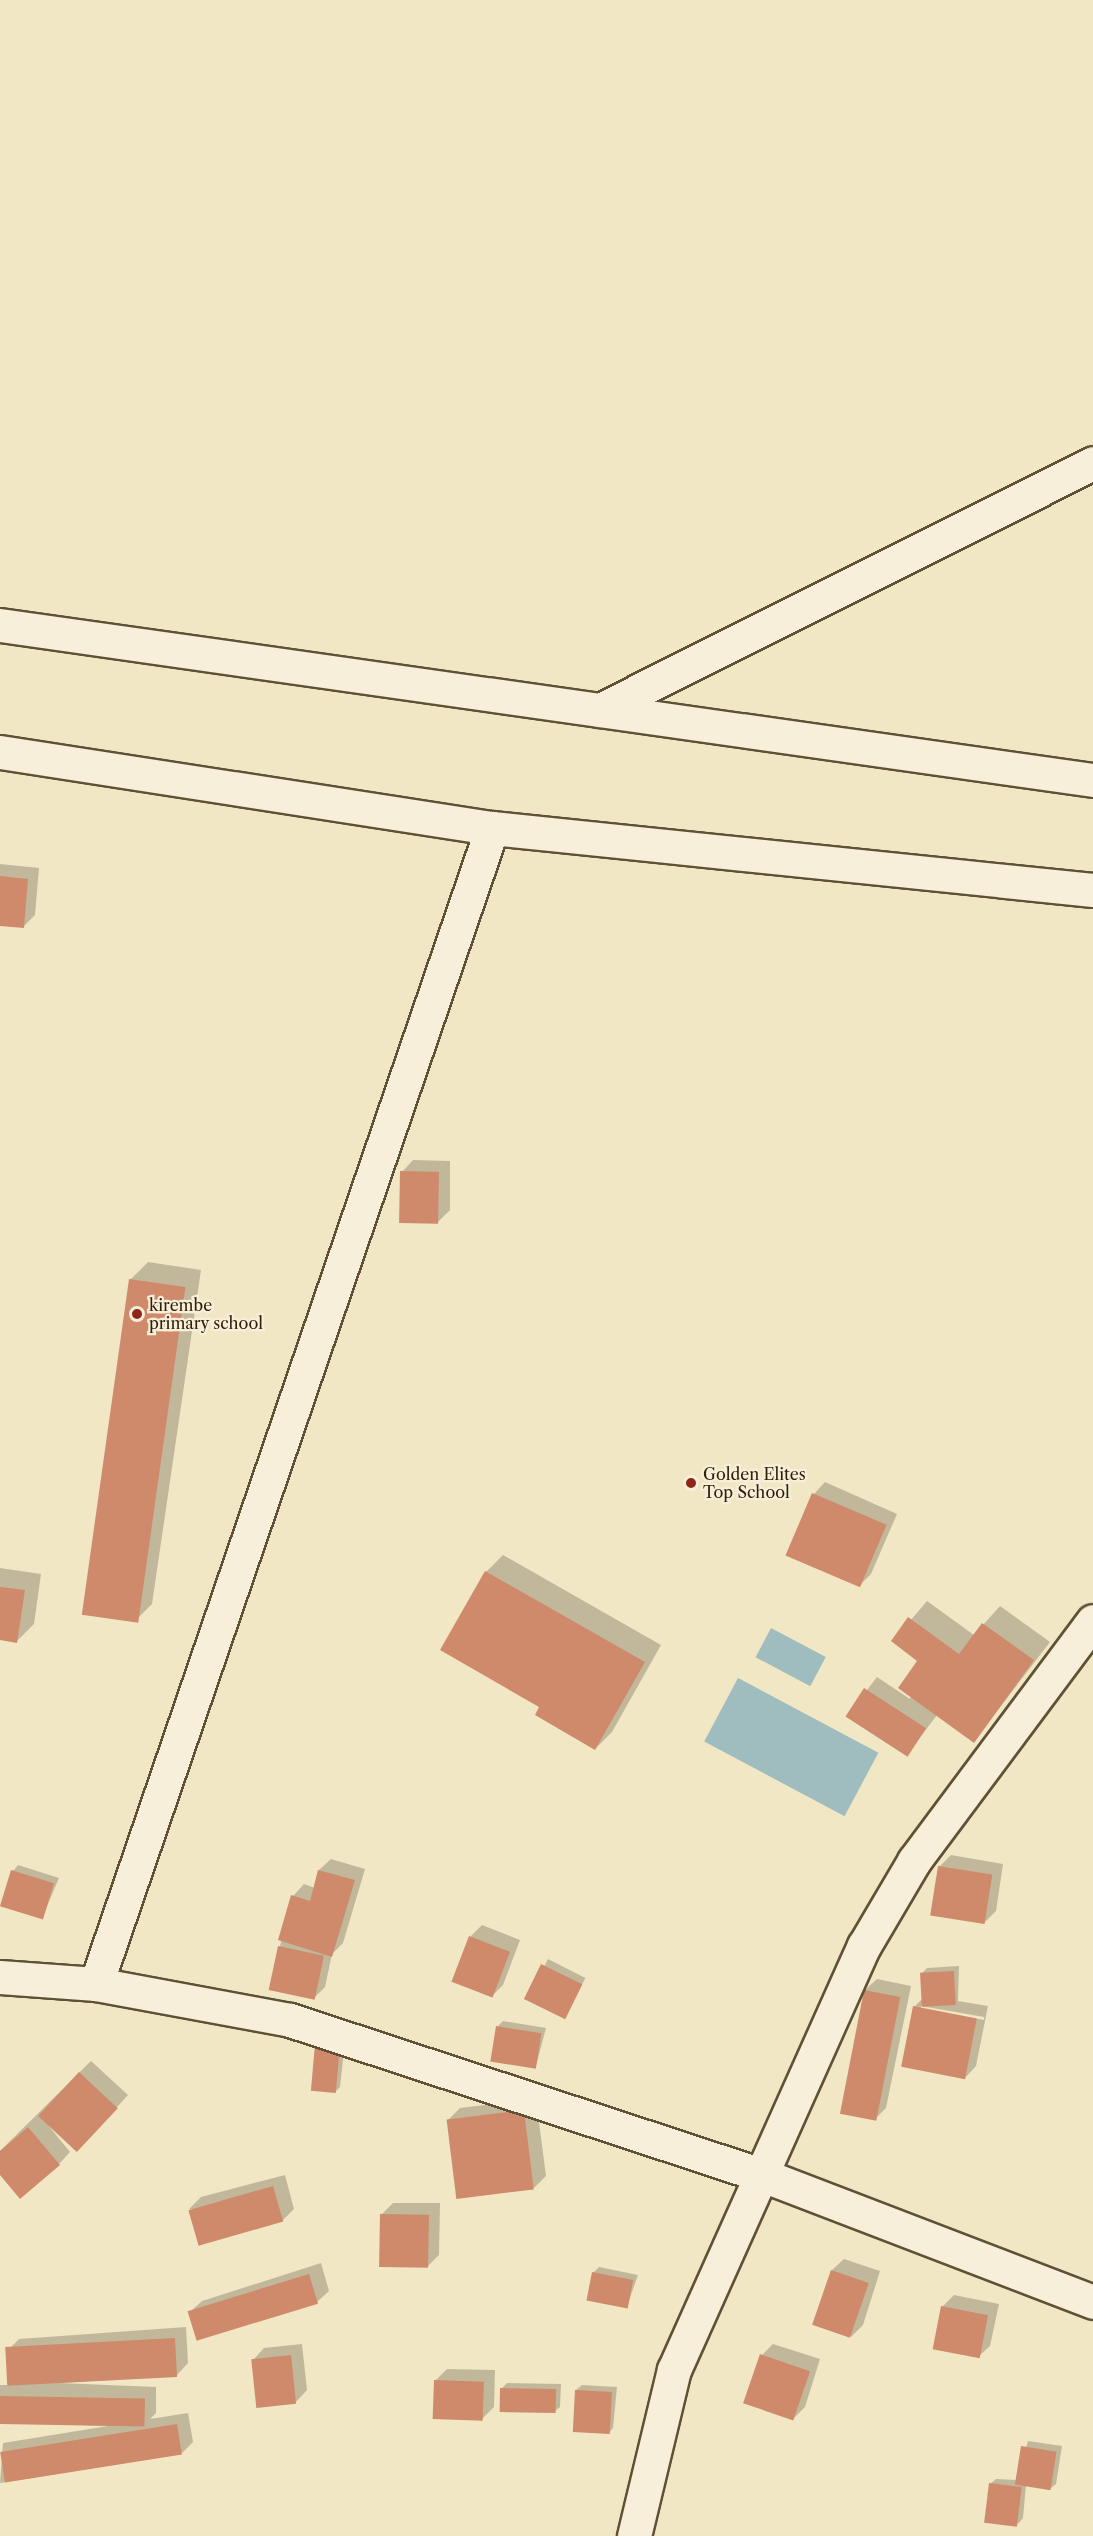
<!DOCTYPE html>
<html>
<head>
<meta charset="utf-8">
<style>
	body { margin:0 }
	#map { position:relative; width:1093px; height:2536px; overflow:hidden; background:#f2e7c4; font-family:"Libre Caslon Text",serif }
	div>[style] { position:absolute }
	.water>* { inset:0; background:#9fbdbe; transform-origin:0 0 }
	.shadow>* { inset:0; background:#0003; transform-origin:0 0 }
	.building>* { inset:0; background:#cf8a6b; transform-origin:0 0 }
	.roads { filter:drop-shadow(2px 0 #605035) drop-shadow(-2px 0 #605035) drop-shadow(0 2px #605035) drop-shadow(0 -2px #605035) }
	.minor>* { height:33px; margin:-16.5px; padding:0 16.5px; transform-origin:16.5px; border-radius:16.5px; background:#f7efd9 }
	.dots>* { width:16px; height:16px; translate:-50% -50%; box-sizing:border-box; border:3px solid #f7efd9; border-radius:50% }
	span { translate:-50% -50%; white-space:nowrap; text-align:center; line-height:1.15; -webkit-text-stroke:4.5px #f7efd9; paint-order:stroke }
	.poi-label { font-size:16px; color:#301e05 }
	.left { translate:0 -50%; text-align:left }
</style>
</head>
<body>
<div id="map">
	<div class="water">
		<i style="left:771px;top:1628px;width:62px;height:33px;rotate:28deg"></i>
		<i style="left:738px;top:1678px;width:159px;height:72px;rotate:28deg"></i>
	</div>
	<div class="shadow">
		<i style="clip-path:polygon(0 864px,39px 868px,35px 915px,23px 927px,0 925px)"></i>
		<i style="clip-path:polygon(413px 1160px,450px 1161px,450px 1210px,438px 1222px,402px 1172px)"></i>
		<i style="clip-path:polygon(148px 1262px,201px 1270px,152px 1604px,135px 1621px,130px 1280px)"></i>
		<i style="clip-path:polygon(825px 1482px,897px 1514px,871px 1574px,859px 1586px,814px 1494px)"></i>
		<i style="clip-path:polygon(503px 1555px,661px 1645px,612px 1732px,595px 1749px,541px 1706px,486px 1572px)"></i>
		<i style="clip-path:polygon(0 1568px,41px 1574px,34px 1624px,17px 1641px,0 1639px)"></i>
		<i style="clip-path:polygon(927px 1601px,974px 1635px,1000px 1606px,1050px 1642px,974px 1741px,937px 1715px,907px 1755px,847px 1716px,877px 1677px,910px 1699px,919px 1660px,893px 1641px)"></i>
		<i style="clip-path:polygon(951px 1855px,1003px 1864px,996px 1911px,984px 1923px,939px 1867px)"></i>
		<i style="clip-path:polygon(331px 1859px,365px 1869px,343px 1943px,332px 1954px,325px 1987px,313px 1999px,280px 1946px,293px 1896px,304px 1884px,315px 1888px,319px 1870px)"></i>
		<i style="clip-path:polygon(18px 1865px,59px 1878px,42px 1918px,13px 1871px)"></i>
		<i style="clip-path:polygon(482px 1925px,520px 1940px,503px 1985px,491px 1997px,453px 1981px,471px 1936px)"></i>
		<i style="left:548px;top:1959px;width:42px;height:45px;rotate:27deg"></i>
		<i style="clip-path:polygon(evenodd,959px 1966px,958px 2001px,988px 2006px,976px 2066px,965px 2078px,914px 2007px,923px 1998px,921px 1974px,927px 1968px,959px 1966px,921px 2006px,984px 2017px,984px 2020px,921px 2009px,921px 2006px)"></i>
		<i style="clip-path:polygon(877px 1979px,911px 1986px,886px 2108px,875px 2119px,865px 1990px)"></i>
		<i style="clip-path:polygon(503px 2021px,546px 2028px,536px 2066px,498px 2026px)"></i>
		<i style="clip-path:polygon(322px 2039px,345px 2041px,340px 2087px,335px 2092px)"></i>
		<i style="clip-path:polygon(91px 2061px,128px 2095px,89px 2138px,48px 2125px,70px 2152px,59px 2164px,0 2173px,0 2151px)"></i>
		<i style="clip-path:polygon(536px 2099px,546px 2176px,534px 2188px,448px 2120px,460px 2108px)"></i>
		<i style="clip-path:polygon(285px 2175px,294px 2209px,282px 2221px,189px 2209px,201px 2197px)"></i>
		<i style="clip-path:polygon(393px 2203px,440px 2203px,439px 2255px,427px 2267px,381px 2215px)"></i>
		<i style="clip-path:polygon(844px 2259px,880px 2271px,863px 2325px,851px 2337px,832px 2270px)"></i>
		<i style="clip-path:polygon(321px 2263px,329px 2291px,317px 2302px,190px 2312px,202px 2301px)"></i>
		<i style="clip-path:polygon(599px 2267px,638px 2275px,627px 2306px,593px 2273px)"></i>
		<i style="clip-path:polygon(954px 2295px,999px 2304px,990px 2346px,978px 2357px,942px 2307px)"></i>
		<i style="clip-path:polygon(186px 2327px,188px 2363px,177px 2375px,60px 2383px,156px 2387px,156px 2413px,150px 2419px,188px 2413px,193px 2442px,181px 2454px,0 2483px,3px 2443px,108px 2426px,0 2422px,0 2385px,10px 2385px,7px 2351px,19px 2339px)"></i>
		<i style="clip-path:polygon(302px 2344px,307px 2390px,296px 2402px,253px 2360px,264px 2348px)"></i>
		<i style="clip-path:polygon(773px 2344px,820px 2359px,805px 2407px,793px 2419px,762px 2355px)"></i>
		<i style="clip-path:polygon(447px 2369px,495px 2370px,494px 2407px,482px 2419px,435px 2381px)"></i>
		<i style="clip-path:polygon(507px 2383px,561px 2384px,560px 2407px,554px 2412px,501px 2389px)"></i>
		<i style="clip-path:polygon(582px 2385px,617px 2387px,613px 2428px,608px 2434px,576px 2390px)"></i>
		<i style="clip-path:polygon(1028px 2441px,1062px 2446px,1056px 2484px,1050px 2489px,1026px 2485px,1023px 2518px,1018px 2524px,990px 2484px,996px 2479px,1017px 2480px)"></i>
	</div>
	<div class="building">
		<i style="clip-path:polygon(0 876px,28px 879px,24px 928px,0 926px)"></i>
		<i style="left:400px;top:1171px;width:39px;height:52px;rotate:1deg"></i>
		<i style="left:129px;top:1279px;width:57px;height:339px;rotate:8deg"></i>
		<i style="left:812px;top:1493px;width:81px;height:68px;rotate:23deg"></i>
		<i style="clip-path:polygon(485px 1571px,645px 1662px,595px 1750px,535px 1715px,539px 1707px,440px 1650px)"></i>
		<i style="clip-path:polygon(0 1587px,25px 1590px,17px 1643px,0 1640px)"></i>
		<i style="clip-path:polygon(908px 1617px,959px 1654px,982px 1623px,1034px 1660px,974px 1743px,898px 1688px,917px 1661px,891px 1641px)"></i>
		<i style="left:864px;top:1688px;width:74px;height:34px;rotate:33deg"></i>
		<i style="left:938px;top:1866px;width:55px;height:50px;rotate:9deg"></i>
		<i style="left:11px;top:1870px;width:45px;height:38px;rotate:17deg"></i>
		<i style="clip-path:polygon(318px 1870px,355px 1880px,332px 1957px,278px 1940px,291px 1895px,310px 1901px)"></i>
		<i style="left:469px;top:1936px;width:44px;height:49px;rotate:21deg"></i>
		<i style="left:278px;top:1946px;width:47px;height:45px;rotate:12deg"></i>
		<i style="left:541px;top:1964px;width:46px;height:39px;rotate:26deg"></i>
		<i style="left:954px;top:1971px;width:34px;height:34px;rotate:87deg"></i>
		<i style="left:864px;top:1990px;width:37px;height:126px;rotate:11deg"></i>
		<i style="left:913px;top:2006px;width:65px;height:62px;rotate:11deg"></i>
		<i style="left:496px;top:2026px;width:46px;height:36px;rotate:9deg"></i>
		<i style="left:315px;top:2044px;width:25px;height:47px;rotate:5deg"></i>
		<i style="left:79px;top:2072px;width:53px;height:60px;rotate:43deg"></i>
		<i style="left:524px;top:2110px;width:80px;height:78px;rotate:83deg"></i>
		<i style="clip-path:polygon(28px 2127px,60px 2165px,20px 2199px,0 2175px,0 2151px)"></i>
		<i style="left:273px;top:2186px;width:37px;height:88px;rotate:74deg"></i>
		<i style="left:380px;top:2214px;width:49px;height:53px;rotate:1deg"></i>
		<i style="left:831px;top:2270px;width:40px;height:58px;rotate:19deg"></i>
		<i style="left:592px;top:2272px;width:42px;height:29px;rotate:11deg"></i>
		<i style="left:309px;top:2274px;width:31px;height:127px;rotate:73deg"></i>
		<i style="left:941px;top:2306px;width:48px;height:44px;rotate:11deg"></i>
		<i style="left:175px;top:2338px;width:39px;height:170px;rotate:87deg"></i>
		<i style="left:760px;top:2354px;width:53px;height:52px;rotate:19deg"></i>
		<i style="left:291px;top:2355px;width:49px;height:40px;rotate:84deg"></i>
		<i style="left:434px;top:2380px;width:50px;height:39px;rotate:2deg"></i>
		<i style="left:500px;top:2388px;width:56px;height:24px;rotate:1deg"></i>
		<i style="left:575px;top:2390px;width:37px;height:42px;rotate:3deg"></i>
		<i style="left:0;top:2396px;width:145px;height:28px;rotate:1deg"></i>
		<i style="left:177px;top:2424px;width:31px;height:179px;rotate:81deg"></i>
		<i style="left:1021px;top:2446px;width:36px;height:39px;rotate:9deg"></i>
		<i style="left:989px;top:2483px;width:33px;height:40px;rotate:7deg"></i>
	</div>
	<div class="roads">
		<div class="minor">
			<i style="left:0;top:625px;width:1104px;rotate:8.07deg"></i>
			<i style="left:600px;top:710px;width:551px;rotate:-26.61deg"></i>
			<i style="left:0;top:752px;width:498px;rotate:8.8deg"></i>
			<i style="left:492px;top:828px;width:604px;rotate:5.89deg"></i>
			<i style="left:0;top:1977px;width:96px;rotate:4.2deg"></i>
			<i style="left:96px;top:1984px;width:197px;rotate:10.5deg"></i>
			<i style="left:290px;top:2020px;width:500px;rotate:18.2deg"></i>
			<i style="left:765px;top:2176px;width:351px;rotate:21deg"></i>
			<i style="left:96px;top:1984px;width:1222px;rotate:-71.09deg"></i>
			<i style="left:634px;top:2536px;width:171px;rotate:-76.5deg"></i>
			<i style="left:674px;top:2370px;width:465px;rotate:-65.9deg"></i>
			<i style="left:864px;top:1946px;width:99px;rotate:-59.5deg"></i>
			<i style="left:914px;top:1861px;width:299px;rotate:-53.3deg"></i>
		</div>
	</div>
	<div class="dots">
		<i style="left:137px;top:1314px;background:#8f2418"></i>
		<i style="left:691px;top:1483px;background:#8f2418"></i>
	</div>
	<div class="poi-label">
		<span class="left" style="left:149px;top:1314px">kirembe<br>primary school</span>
		<span class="left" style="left:703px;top:1483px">Golden Elites<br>Top School</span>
	</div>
</div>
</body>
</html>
